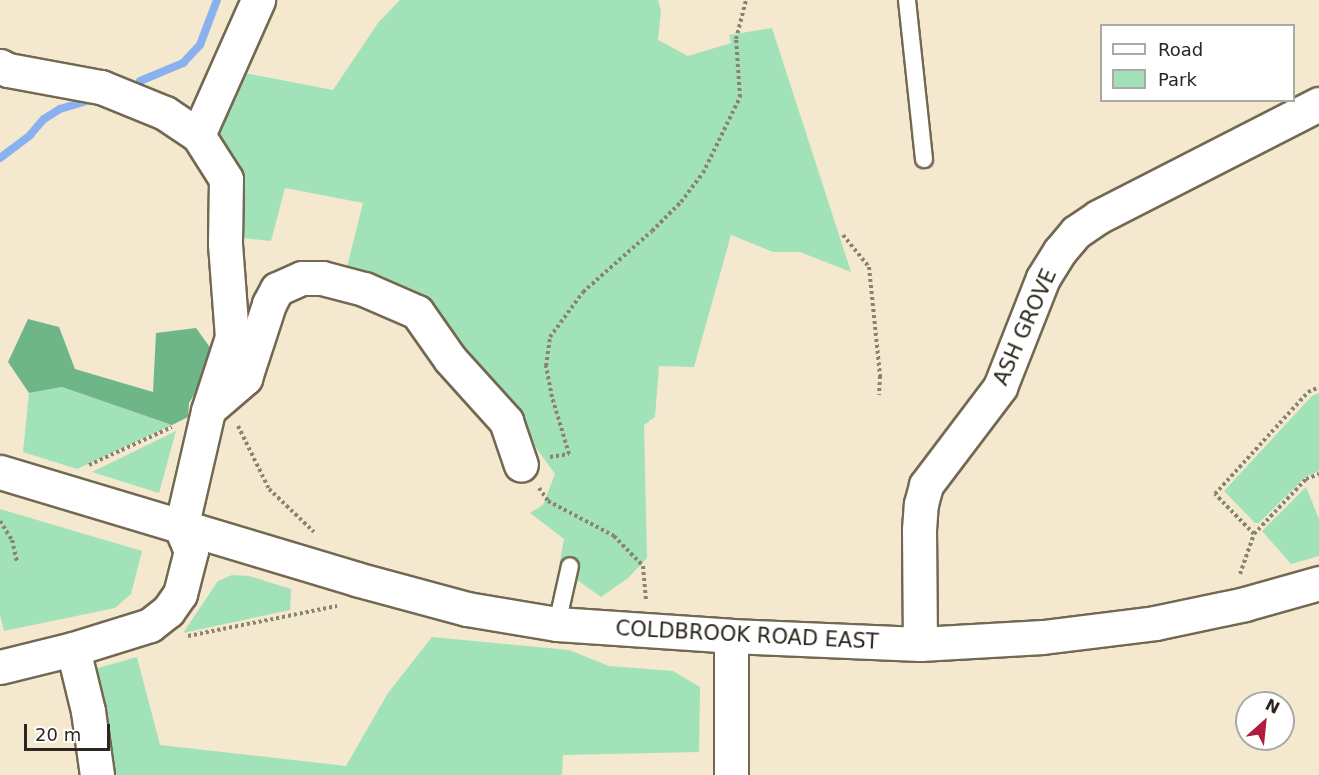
<!DOCTYPE html>
<html>
<head>
<meta charset="utf-8">
<style>
	body { margin:0 }
	#map { position:relative; width:1319px; height:775px; overflow:hidden; background:#f4e8cf; font-family:"DejaVu Sans",sans-serif }
	div>[style] { position:absolute }
	.green>* { inset:0; background:#a2e2b8 }
	.forest>* { inset:0; background:#6eb688 }
	.stream>* { height:8px; margin:-4px; padding:0 4px; transform-origin:4px; border-radius:4px; background:#89b1ef }
	.path>* { height:4px; margin-top:-2px; transform-origin:0; background:repeating-linear-gradient(90deg,#8b8372 0 3px,transparent 0 6px) }
	.roads { filter:drop-shadow(2px 0 #736852) drop-shadow(-2px 0 #736852) drop-shadow(0 2px #736852) drop-shadow(0 -2px #736852) }
	.service>* { height:16px; margin:-8px; padding:0 8px; transform-origin:8px; border-radius:8px; background:#fff }
	.minor>* { height:33px; margin:-16.5px; padding:0 16.5px; transform-origin:16.5px; border-radius:16.5px; background:#fff }
	.tertiary>* { height:33px; margin:-16.5px; padding:0 16.5px; transform-origin:16.5px; border-radius:16.5px; background:#fff }
	span { translate:-50% -50%; white-space:nowrap; text-align:center; line-height:1.15; -webkit-text-stroke:4.5px #fff; paint-order:stroke }
	.street-label { font-size:21px; color:#2c271e }
	.legend { position:absolute; left:1100px; top:24px; width:195px; height:78px; box-sizing:border-box; background:#fff; border:2px solid #aba9a5; margin:0; padding:8px 10px; list-style:none; font-size:18px; color:#2c271e }
	.legend li { display:flex; align-items:center; gap:12px; height:30px }
	.legend b { width:30px; border:2px solid #aba9a5 }
	.north { position:absolute; left:1235px; top:691px; width:60px; height:60px; box-sizing:border-box; background:#fff; border:2px solid #aba9a5; border-radius:50%; rotate:27deg; font-size:16px; font-weight:700; line-height:24px; text-align:center; color:#2c271e }
	.north::after { content:''; display:block; margin:auto; width:21px; height:27px; background:#b01c3b; clip-path:polygon(50% 0,100% 100%,50% 72%,0 100%) }
	.scale { position:absolute; left:24px; top:724px; width:86px; height:27px; box-sizing:border-box; border:3px solid #2c271e; border-top:0; padding-left:8px; font-size:18px; line-height:21px; white-space:nowrap; color:#2c271e; -webkit-text-stroke:4px #fff; paint-order:stroke }
</style>
</head>
<body>
<div id="map">
	<div class="green">
		<i style="clip-path:polygon(400px 0,658px 0,661px 11px,658px 40px,688px 56px,731px 43px,729px 35px,772px 28px,851px 272px,800px 252px,773px 252px,731px 235px,694px 367px,659px 366px,655px 417px,644px 425px,647px 558px,628px 578px,601px 597px,559px 567px,564px 539px,530px 513px,543px 505px,555px 474px,516px 420px,449px 343px,345px 275px,363px 203px,285px 188px,271px 241px,242px 238px,232px 172px,217px 141px,218px 122px,239px 72px,333px 90px,378px 23px)"></i>
		<i style="clip-path:polygon(62px 387px,172px 425px,77px 469px,23px 452px,29px 393px)"></i>
		<i style="clip-path:polygon(1319px 393px,1319px 471px,1305px 477px,1259px 523px,1255px 523px,1224px 491px,1312px 396px)"></i>
		<i style="clip-path:polygon(176px 431px,159px 493px,92px 472px)"></i>
		<i style="clip-path:polygon(1306px 487px,1319px 519px,1319px 556px,1291px 564px,1262px 531px)"></i>
		<i style="clip-path:polygon(0 509px,142px 551px,131px 594px,115px 608px,4px 631px,0 615px)"></i>
		<i style="clip-path:polygon(232px 575px,249px 576px,291px 589px,290px 610px,183px 633px,218px 581px)"></i>
		<i style="clip-path:polygon(432px 637px,569px 650px,609px 666px,673px 671px,700px 687px,699px 752px,563px 755px,562px 775px,104px 775px,94px 669px,137px 657px,160px 745px,346px 766px,388px 693px)"></i>
	</div>
	<div class="forest">
		<i style="clip-path:polygon(28px 319px,59px 327px,75px 369px,153px 392px,156px 333px,196px 328px,217px 357px,189px 403px,188px 417px,172px 425px,62px 387px,29px 393px,8px 362px)"></i>
	</div>
	<div class="stream">
		<i style="left:140px;top:81px;width:47px;rotate:-22.7deg"></i>
		<i style="left:183px;top:63px;width:25px;rotate:-47deg"></i>
		<i style="left:200px;top:45px;width:48px;rotate:-69.3deg"></i>
		<i style="left:0;top:158px;width:38px;rotate:-37deg"></i>
		<i style="left:30px;top:135px;width:21px;rotate:-49deg"></i>
		<i style="left:44px;top:119px;width:19px;rotate:-32deg"></i>
		<i style="left:60px;top:109px;width:34px;rotate:-17deg"></i>
	</div>
	<div class="path">
		<i style="left:843px;top:235px;width:41px;rotate:50.9deg"></i>
		<i style="left:869px;top:267px;width:110px;rotate:84.2deg"></i>
		<i style="left:880px;top:376px;width:19px;rotate:93deg"></i>
		<i style="left:238px;top:426px;width:70px;rotate:63.8deg"></i>
		<i style="left:269px;top:489px;width:62px;rotate:43.7deg"></i>
		<i style="left:550px;top:457px;width:19px;rotate:-9deg"></i>
		<i style="left:569px;top:454px;width:59px;rotate:-106.6deg"></i>
		<i style="left:552px;top:397px;width:32px;rotate:-101deg"></i>
		<i style="left:546px;top:366px;width:29px;rotate:-82deg"></i>
		<i style="left:550px;top:337px;width:56px;rotate:-53.7deg"></i>
		<i style="left:583px;top:292px;width:92px;rotate:-41.5deg"></i>
		<i style="left:652px;top:231px;width:41px;rotate:-45deg"></i>
		<i style="left:681px;top:202px;width:36px;rotate:-53deg"></i>
		<i style="left:703px;top:173px;width:85px;rotate:-64deg"></i>
		<i style="left:740px;top:97px;width:58px;rotate:-93.9deg"></i>
		<i style="left:736px;top:39px;width:40px;rotate:-75.6deg"></i>
		<i style="left:89px;top:465px;width:91px;rotate:-24.6deg"></i>
		<i style="left:539px;top:488px;width:16px;rotate:55deg"></i>
		<i style="left:548px;top:501px;width:75px;rotate:27.9deg"></i>
		<i style="left:614px;top:536px;width:42px;rotate:46deg"></i>
		<i style="left:643px;top:566px;width:34px;rotate:85deg"></i>
		<i style="left:0;top:521px;width:22px;rotate:58deg"></i>
		<i style="left:12px;top:540px;width:22px;rotate:77deg"></i>
		<i style="left:1254px;top:534px;width:76px;rotate:-46.6deg"></i>
		<i style="left:1306px;top:479px;width:14px;rotate:-21deg"></i>
		<i style="left:1240px;top:574px;width:42px;rotate:-70.7deg"></i>
		<i style="left:1254px;top:534px;width:56px;rotate:-134.3deg"></i>
		<i style="left:1215px;top:494px;width:138px;rotate:-47.6deg"></i>
		<i style="left:1308px;top:392px;width:12px;rotate:-24deg"></i>
		<i style="left:188px;top:636px;width:152px;rotate:-11.4deg"></i>
	</div>
	<div class="roads">
		<div class="service">
			<i style="left:907px;top:0;width:160px;rotate:83.9deg"></i>
			<i style="left:557px;top:624px;width:59px;rotate:-77.4deg"></i>
		</div>
		<div class="minor">
			<i style="left:0;top:66px;width:9px;rotate:27deg"></i>
			<i style="left:8px;top:70px;width:95px;rotate:10.4deg"></i>
			<i style="left:101px;top:87px;width:69px;rotate:22.1deg"></i>
			<i style="left:165px;top:113px;width:40px;rotate:34deg"></i>
			<i style="left:198px;top:135px;width:52px;rotate:57.5deg"></i>
			<i style="left:226px;top:179px;width:65px;rotate:90.9deg"></i>
			<i style="left:225px;top:244px;width:93px;rotate:85.7deg"></i>
			<i style="left:232px;top:337px;width:78px;rotate:108deg"></i>
			<i style="left:208px;top:411px;width:120px;rotate:103deg"></i>
			<i style="left:198px;top:135px;width:148px;rotate:-66deg"></i>
			<i style="left:209px;top:409px;width:48px;rotate:-40.7deg"></i>
			<i style="left:245px;top:378px;width:78px;rotate:-72deg"></i>
			<i style="left:269px;top:304px;width:17px;rotate:-62deg"></i>
			<i style="left:277px;top:289px;width:27px;rotate:-24deg"></i>
			<i style="left:302px;top:278px;width:20px"></i>
			<i style="left:322px;top:278px;width:43px;rotate:14.7deg"></i>
			<i style="left:364px;top:289px;width:58px;rotate:23.5deg"></i>
			<i style="left:417px;top:312px;width:57px;rotate:54.9deg"></i>
			<i style="left:450px;top:359px;width:84px;rotate:47.9deg"></i>
			<i style="left:506px;top:421px;width:46px;rotate:71.2deg"></i>
			<i style="left:920px;top:644px;width:114px;rotate:-90.5deg"></i>
			<i style="left:919px;top:530px;width:26px;rotate:-86deg"></i>
			<i style="left:921px;top:504px;width:20px;rotate:-75deg"></i>
			<i style="left:926px;top:485px;width:123px;rotate:-52.9deg"></i>
			<i style="left:1000px;top:387px;width:117px;rotate:-68.5deg"></i>
			<i style="left:1043px;top:278px;width:32px;rotate:-58deg"></i>
			<i style="left:1060px;top:251px;width:25px;rotate:-50deg"></i>
			<i style="left:1076px;top:232px;width:27px;rotate:-34deg"></i>
			<i style="left:1098px;top:217px;width:248px;rotate:-27.1deg"></i>
			<i style="left:73px;top:649px;width:64px;rotate:76.4deg"></i>
			<i style="left:88px;top:711px;width:65px;rotate:82deg"></i>
			<i style="left:731px;top:775px;width:139px;rotate:-90deg"></i>
		</div>
		<div class="tertiary">
			<i style="left:0;top:472px;width:372px;rotate:16.7deg"></i>
			<i style="left:356px;top:579px;width:115px;rotate:15.1deg"></i>
			<i style="left:467px;top:609px;width:91px;rotate:9.5deg"></i>
			<i style="left:557px;top:624px;width:174px;rotate:3.9deg"></i>
			<i style="left:731px;top:636px;width:189px;rotate:2.4deg"></i>
			<i style="left:920px;top:644px;width:123px;rotate:-3.3deg"></i>
			<i style="left:1043px;top:637px;width:113px;rotate:-7.1deg"></i>
			<i style="left:1155px;top:623px;width:92px;rotate:-11.9deg"></i>
			<i style="left:1245px;top:604px;width:77px;rotate:-15.8deg"></i>
			<i style="left:0;top:667px;width:75px;rotate:-13.9deg"></i>
			<i style="left:73px;top:649px;width:81px;rotate:-17.3deg"></i>
			<i style="left:150px;top:625px;width:23px;rotate:-38deg"></i>
			<i style="left:168px;top:611px;width:21px;rotate:-55deg"></i>
			<i style="left:180px;top:594px;width:44px;rotate:-75.7deg"></i>
			<i style="left:191px;top:551px;width:25px;rotate:-113deg"></i>
		</div>
	</div>
	<div class="street-label">
		<span style="left:1025px;top:327px;rotate:-66deg">ASH GROVE</span>
		<span style="left:747px;top:635px;rotate:3deg">COLDBROOK ROAD EAST</span>
	</div>
	<ul class="legend">
	<li><b style="height:8px;background:#fff"></b>Road</li>
	<li><b style="height:16px;background:#a2e2b8"></b>Park</li>
	</ul>
	<div class="north">N</div>
	<div class="scale">20 m</div>
</div>
</body>
</html>
